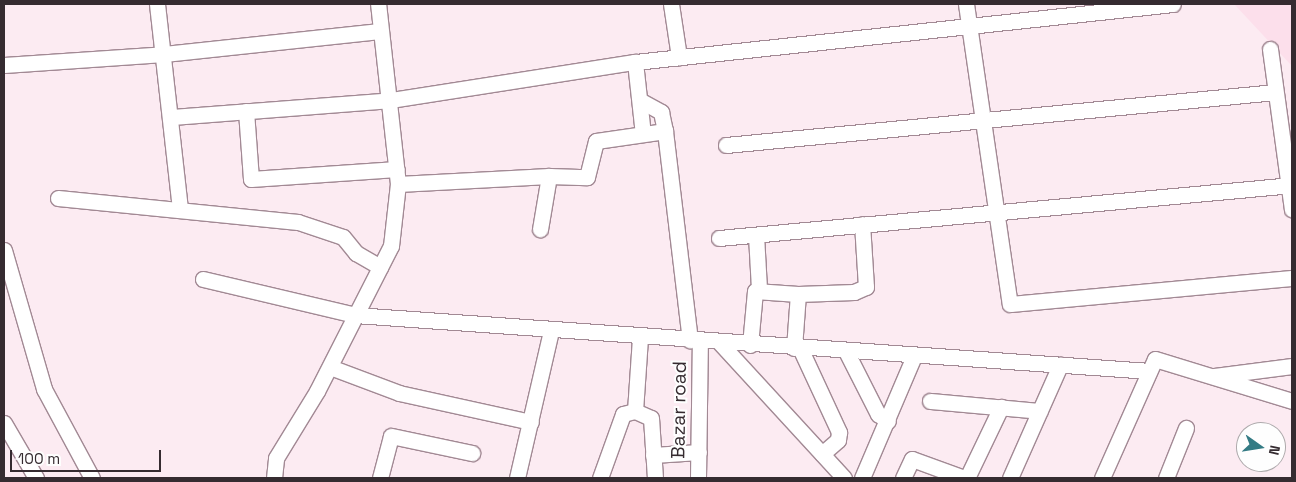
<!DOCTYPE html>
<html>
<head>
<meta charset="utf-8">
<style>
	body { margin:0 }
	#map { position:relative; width:1296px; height:482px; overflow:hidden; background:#fcebf2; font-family:"Space Grotesk",sans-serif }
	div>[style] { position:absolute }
	.built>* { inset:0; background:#fcdfeb }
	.roads { filter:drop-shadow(1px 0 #a28994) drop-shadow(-1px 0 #a28994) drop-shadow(0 1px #a28994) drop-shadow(0 -1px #a28994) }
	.minor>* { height:15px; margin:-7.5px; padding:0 7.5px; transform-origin:7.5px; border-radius:7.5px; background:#fff }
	span { translate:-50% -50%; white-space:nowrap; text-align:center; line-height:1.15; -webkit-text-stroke:4px #fefefe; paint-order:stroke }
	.street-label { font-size:19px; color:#352b30 }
	.frame { position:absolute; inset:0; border:5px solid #352b30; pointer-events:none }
	.north { position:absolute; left:1236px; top:422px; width:50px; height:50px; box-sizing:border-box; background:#fefefe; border:1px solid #aeaaac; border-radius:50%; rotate:103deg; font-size:14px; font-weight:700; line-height:20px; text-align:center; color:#352b30 }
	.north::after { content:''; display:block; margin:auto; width:18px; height:22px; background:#347b84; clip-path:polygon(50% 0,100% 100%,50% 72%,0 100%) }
	.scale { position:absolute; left:10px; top:450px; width:151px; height:22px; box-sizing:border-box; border:2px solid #352b30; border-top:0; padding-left:6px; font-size:15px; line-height:18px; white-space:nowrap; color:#352b30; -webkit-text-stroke:4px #fefefe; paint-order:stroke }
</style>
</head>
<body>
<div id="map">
	<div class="built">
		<i style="clip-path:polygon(1234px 4px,1292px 4px,1292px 66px,1274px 47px)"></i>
	</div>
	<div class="roads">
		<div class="minor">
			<i style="left:157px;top:4px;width:206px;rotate:83.6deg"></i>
			<i style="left:671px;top:4px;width:54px;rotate:81.4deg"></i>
			<i style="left:966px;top:4px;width:303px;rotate:81.7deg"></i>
			<i style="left:1010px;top:304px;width:283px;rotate:-5.3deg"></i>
			<i style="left:1270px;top:49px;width:162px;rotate:82.2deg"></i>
			<i style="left:635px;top:62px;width:72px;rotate:83.7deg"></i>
			<i style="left:4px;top:65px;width:160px;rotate:-3.9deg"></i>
			<i style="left:164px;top:54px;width:217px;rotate:-6.1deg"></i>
			<i style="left:643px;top:102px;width:21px;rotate:29deg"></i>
			<i style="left:661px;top:112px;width:19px;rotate:78deg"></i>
			<i style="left:246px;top:111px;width:68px;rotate:85.8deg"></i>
			<i style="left:251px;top:179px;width:146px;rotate:-3.9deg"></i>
			<i style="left:172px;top:117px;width:220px;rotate:-4.4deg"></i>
			<i style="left:391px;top:100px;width:247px;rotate:-8.9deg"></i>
			<i style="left:635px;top:62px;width:541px;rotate:-6.15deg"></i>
			<i style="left:726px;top:145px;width:552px;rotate:-5.51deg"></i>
			<i style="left:549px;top:176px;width:38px;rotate:2deg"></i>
			<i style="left:587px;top:177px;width:37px;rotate:-76deg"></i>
			<i style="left:596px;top:141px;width:70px;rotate:-8.2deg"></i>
			<i style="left:665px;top:131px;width:211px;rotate:83.2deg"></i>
			<i style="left:398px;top:184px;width:151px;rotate:-3deg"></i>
			<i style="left:549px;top:176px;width:54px;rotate:99.6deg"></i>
			<i style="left:58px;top:198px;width:241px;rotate:5.7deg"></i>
			<i style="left:298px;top:222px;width:47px;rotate:18.4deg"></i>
			<i style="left:343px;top:237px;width:21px;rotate:51deg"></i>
			<i style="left:356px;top:253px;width:28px;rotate:30deg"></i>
			<i style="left:756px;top:235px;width:54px;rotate:86.8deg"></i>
			<i style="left:719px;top:238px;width:575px;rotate:-5.28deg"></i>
			<i style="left:4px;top:250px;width:145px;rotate:73.9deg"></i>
			<i style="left:44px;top:389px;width:101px;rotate:61.7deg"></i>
			<i style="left:203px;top:279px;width:156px;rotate:13.3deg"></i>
			<i style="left:355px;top:315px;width:796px;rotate:4.03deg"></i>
			<i style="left:720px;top:343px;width:183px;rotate:47.4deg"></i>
			<i style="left:750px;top:345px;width:54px;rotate:-84.7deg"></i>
			<i style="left:755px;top:291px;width:43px;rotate:4deg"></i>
			<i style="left:794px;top:348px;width:54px;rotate:-85.8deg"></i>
			<i style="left:798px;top:294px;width:56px;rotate:-2deg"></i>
			<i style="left:854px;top:292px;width:13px;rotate:-23deg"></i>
			<i style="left:866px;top:287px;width:63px;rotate:-93.6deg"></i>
			<i style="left:800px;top:348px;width:93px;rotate:65.1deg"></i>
			<i style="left:839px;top:432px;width:8px;rotate:97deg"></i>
			<i style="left:838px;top:440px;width:21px;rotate:139deg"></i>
			<i style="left:846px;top:351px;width:71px;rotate:63.1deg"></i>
			<i style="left:878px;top:414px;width:12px;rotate:35deg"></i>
			<i style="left:330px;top:367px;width:74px;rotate:20.6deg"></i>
			<i style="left:399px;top:393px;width:135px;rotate:12.4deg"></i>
			<i style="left:1214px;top:376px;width:79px;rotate:-7.3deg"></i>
			<i style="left:930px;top:401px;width:110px;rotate:5.2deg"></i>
			<i style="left:635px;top:411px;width:73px;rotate:-86.1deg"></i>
			<i style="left:4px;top:423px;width:64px;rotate:59.8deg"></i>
			<i style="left:653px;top:455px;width:46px;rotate:-3.7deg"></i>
			<i style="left:274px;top:478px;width:20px;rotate:-84deg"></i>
			<i style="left:276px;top:458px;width:79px;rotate:-58.5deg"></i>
			<i style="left:317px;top:391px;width:163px;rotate:-63deg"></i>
			<i style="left:391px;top:246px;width:62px;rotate:-83.6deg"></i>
			<i style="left:398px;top:184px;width:181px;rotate:-96.3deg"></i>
			<i style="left:380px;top:478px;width:43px;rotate:-75.3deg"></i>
			<i style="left:391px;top:436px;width:83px;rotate:11.9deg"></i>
			<i style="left:517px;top:478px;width:151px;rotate:-77deg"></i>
			<i style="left:600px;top:478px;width:68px;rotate:-70.2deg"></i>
			<i style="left:623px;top:414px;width:12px;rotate:-14deg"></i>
			<i style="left:635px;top:411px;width:17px;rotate:24deg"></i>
			<i style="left:651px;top:418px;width:60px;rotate:86.2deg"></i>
			<i style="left:698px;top:478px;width:136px;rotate:-89.2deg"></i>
			<i style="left:862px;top:478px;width:133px;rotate:-66.9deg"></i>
			<i style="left:903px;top:478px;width:21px;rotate:-65deg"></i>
			<i style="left:912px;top:459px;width:55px;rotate:20.1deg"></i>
			<i style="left:967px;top:478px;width:79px;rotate:-64.4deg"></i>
			<i style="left:1010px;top:478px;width:124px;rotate:-66.1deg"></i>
			<i style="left:1102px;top:478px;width:130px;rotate:-66deg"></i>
			<i style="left:1155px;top:359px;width:143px;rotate:17deg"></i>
			<i style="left:1166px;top:478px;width:54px;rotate:-68.2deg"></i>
		</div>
	</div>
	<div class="street-label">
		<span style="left:679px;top:410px;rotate:-89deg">Bazar road</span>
	</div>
	<div class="frame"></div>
	<div class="north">N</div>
	<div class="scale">100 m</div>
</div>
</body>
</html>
